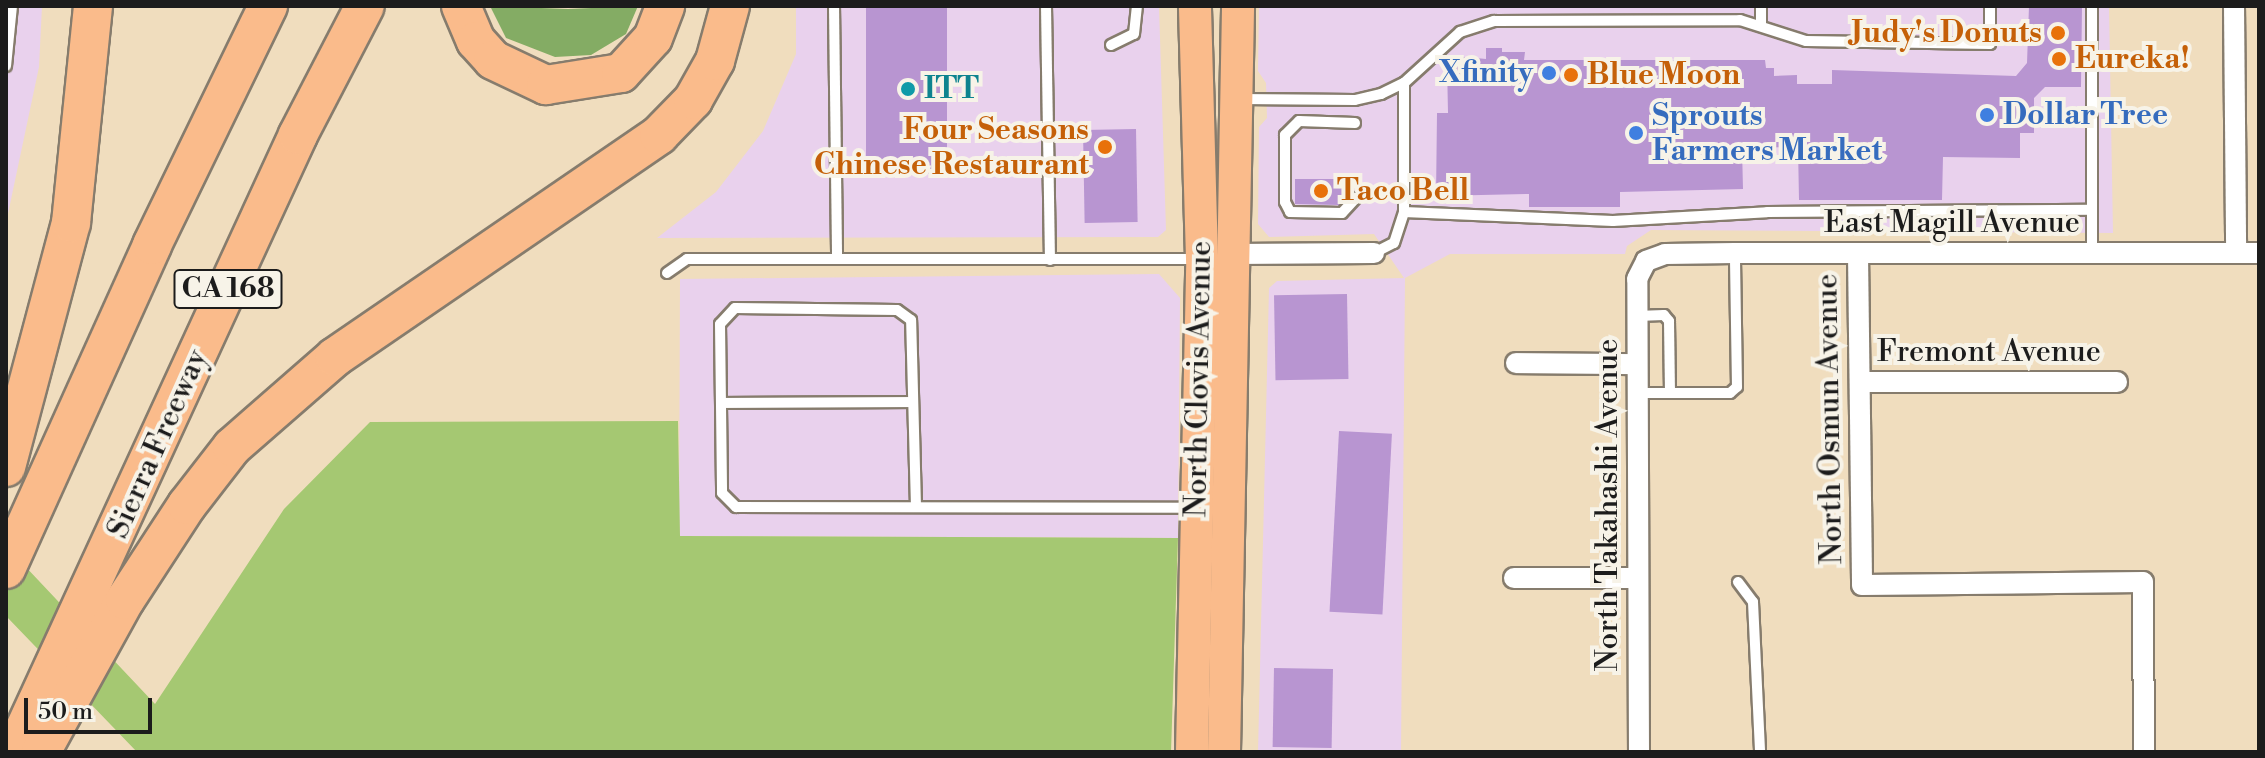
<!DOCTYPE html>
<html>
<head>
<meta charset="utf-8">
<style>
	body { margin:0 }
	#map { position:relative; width:2265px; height:758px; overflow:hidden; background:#f0ddbe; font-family:"Libre Bodoni",serif }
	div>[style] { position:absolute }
	.built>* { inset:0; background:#e9d1ed }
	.green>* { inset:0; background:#a5c872 }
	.forest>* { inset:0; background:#84ac64 }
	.building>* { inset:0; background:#b895d1; transform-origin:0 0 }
	.roads { filter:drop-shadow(2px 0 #867c6d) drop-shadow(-2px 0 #867c6d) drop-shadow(0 2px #867c6d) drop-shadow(0 -2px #867c6d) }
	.lane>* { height:10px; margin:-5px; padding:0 5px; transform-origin:5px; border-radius:5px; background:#fff }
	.street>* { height:20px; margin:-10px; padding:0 10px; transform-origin:10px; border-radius:10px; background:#fff }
	.primary>* { height:32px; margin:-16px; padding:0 16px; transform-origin:16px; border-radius:16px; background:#fabb8b }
	.highway>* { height:38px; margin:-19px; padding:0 19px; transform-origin:19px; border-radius:19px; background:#fabb8b }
	.dots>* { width:22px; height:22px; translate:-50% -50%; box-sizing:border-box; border:4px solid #f7f3e8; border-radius:50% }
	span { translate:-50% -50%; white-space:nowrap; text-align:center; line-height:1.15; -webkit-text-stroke:8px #f7f3e8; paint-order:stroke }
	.shield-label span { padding:2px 6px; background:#f7f3e8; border:2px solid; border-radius:6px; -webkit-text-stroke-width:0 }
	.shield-label { font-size:28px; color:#1c1c1c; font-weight:700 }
	.food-label { font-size:30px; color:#c56008; font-weight:700 }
	.right { translate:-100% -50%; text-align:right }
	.left { translate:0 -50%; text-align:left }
	.shop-label { font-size:30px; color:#366cbe; font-weight:700 }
	.culture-label { font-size:30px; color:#0d838f; font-weight:700 }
	.street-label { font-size:30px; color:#1c1c1c }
	.frame { position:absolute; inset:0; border:8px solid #1c1c1c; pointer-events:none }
	.scale { position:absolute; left:24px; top:698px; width:128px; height:36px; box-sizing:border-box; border:4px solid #1c1c1c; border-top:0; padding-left:10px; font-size:24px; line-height:28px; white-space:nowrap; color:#1c1c1c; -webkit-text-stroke:6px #f7f3e8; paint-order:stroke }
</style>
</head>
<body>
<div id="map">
	<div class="built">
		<i style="clip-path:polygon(6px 6px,42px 6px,39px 67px,6px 223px)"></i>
		<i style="clip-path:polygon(796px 6px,1159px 6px,1166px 230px,1158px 237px,657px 238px,716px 192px,763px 131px,796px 54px)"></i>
		<i style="clip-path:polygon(1259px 6px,2109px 6px,2113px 233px,1651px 230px,1627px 246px,1625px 254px,1450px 254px,1405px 278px,1401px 752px,1258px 752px,1269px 288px,1277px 281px,1404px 278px,1374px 234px,1269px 237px,1258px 224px,1259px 127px,1267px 118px,1266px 83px,1258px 71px)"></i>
		<i style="clip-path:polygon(1159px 274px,1180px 298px,1178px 538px,679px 536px,680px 279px)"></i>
	</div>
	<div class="green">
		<i style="clip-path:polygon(678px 421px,680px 536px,1178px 538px,1171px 752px,137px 752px,6px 616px,6px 546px,155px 704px,284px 509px,370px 422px)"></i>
	</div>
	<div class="forest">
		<i style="clip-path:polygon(490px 6px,568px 9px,638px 6px,626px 34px,591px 55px,555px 57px,506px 38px)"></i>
	</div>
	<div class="building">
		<i style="left:866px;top:6px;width:81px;height:168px"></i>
		<i style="clip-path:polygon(2029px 6px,2082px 6px,2081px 87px,2045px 87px,2034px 98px,2034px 133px,2020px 133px,2020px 158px,1943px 157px,1942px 200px,1799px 200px,1798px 147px,1742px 148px,1743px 189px,1620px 192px,1620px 207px,1529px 207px,1529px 194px,1436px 196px,1437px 113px,1448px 113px,1447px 64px,1455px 56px,1486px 59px,1486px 48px,1502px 48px,1502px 52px,1525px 52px,1524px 60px,1765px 60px,1766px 68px,1774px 68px,1774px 76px,1797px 75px,1797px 84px,1832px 84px,1832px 70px,2016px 76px,2027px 63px)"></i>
		<i style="left:1136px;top:129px;width:93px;height:53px;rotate:89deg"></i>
		<i style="clip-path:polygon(1295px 179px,1347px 179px,1347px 196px,1339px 205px,1295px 204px)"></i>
		<i style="left:1347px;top:294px;width:85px;height:73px;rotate:89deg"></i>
		<i style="left:1339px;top:431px;width:53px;height:181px;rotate:3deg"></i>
		<i style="left:1274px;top:668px;width:59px;height:79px;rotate:1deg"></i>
	</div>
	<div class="roads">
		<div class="lane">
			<i style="left:834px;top:6px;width:253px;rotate:89.3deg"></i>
			<i style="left:1046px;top:6px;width:254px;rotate:89.1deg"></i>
			<i style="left:1761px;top:25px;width:19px;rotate:-90deg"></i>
			<i style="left:1111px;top:45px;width:25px;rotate:-26deg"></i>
			<i style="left:1134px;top:34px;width:28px;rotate:-84deg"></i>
			<i style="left:6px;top:66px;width:60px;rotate:-84.3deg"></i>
			<i style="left:1404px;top:83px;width:129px;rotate:90deg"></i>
			<i style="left:1240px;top:99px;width:115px;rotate:0.5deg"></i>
			<i style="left:1355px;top:100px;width:27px;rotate:-13deg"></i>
			<i style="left:1381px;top:94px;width:25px;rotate:-26deg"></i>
			<i style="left:1404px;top:83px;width:76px;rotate:-42.3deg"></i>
			<i style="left:1460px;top:32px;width:36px;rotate:-18deg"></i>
			<i style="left:1494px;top:21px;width:246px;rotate:-0.2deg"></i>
			<i style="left:1740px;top:20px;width:69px;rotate:17.7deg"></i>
			<i style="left:1806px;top:41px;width:184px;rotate:0.9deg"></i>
			<i style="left:1990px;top:44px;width:38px;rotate:-90deg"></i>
			<i style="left:1355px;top:123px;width:56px;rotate:-178deg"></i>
			<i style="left:1299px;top:121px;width:20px;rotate:135deg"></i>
			<i style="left:1285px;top:135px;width:67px;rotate:90deg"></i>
			<i style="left:1285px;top:202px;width:11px;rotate:63deg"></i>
			<i style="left:1290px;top:212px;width:52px;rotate:1.1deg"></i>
			<i style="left:1342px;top:213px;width:21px;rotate:-47deg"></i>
			<i style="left:2092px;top:210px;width:43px;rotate:90deg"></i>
			<i style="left:1374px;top:253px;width:22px;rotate:-27deg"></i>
			<i style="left:1394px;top:243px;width:33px;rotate:-72deg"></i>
			<i style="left:1404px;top:212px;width:209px;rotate:2.5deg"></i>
			<i style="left:1613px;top:221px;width:154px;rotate:-3.3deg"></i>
			<i style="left:1767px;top:212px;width:325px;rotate:-0.4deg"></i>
			<i style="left:2092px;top:210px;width:204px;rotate:-90deg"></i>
			<i style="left:667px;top:273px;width:24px;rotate:-35deg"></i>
			<i style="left:687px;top:259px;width:509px"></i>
			<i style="left:1637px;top:316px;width:27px;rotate:-2deg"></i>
			<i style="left:1664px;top:315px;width:8px;rotate:50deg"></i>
			<i style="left:1669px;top:321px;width:72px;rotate:89.2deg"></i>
			<i style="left:1637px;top:393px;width:93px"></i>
			<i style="left:1730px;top:393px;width:9px;rotate:-41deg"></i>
			<i style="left:1737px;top:387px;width:134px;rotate:-90.9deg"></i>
			<i style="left:721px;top:403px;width:192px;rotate:-0.3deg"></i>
			<i style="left:916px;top:507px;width:187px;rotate:-91.5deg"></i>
			<i style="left:911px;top:320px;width:17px;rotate:-144deg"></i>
			<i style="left:897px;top:310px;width:162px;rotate:-179.3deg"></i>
			<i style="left:735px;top:308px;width:22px;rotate:133deg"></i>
			<i style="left:720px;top:324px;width:169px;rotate:89.3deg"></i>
			<i style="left:722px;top:493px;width:20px;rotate:45deg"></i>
			<i style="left:736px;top:507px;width:455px;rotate:0.1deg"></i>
			<i style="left:1738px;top:582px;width:25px;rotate:53deg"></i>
			<i style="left:1753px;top:602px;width:150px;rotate:87.3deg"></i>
		</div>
		<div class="street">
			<i style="left:2234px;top:6px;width:247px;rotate:89.5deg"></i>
			<i style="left:1858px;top:253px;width:332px;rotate:89.3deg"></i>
			<i style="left:1862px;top:585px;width:281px;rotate:-0.6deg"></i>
			<i style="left:2143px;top:582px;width:170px;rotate:89.7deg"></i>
			<i style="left:1234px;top:254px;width:140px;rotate:-0.4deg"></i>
			<i style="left:1516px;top:363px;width:121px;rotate:0.5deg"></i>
			<i style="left:1860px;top:382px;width:257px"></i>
			<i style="left:1514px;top:578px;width:123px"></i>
			<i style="left:1639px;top:752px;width:473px;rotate:-90.2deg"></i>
			<i style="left:1637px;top:279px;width:20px;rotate:-63deg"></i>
			<i style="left:1646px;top:261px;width:20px;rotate:-20deg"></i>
			<i style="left:1665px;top:254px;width:70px;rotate:-0.8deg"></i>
			<i style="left:1735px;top:253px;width:524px"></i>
		</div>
		<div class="primary">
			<i style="left:1192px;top:752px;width:493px;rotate:-88.8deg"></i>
			<i style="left:1202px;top:259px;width:253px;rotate:-91.6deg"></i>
			<i style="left:1224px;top:752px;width:746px;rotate:-88.92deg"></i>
		</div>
		<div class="highway">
			<i style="left:461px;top:6px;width:38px;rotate:67deg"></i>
			<i style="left:476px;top:41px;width:25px;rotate:48deg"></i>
			<i style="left:493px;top:60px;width:59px;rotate:25.3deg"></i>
			<i style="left:546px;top:85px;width:76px;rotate:-9.1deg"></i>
			<i style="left:621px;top:73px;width:47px;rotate:-47.6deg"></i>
			<i style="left:653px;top:38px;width:34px;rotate:-69deg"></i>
			<i style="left:6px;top:467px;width:253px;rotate:-75.1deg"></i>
			<i style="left:71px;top:223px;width:218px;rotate:-84.2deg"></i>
			<i style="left:6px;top:569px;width:355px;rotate:-65.7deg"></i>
			<i style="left:152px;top:245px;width:266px;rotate:-64.1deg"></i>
			<i style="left:14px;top:752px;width:679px;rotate:-65.28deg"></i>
			<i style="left:298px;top:135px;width:145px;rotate:-62.6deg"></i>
			<i style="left:41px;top:752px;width:174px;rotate:-61.1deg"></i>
			<i style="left:125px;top:600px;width:113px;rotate:-56.9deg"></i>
			<i style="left:187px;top:505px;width:73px;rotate:-52.2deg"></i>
			<i style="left:232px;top:447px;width:137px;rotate:-41.1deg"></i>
			<i style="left:335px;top:357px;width:393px;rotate:-34.4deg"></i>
			<i style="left:659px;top:135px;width:49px;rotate:-45.8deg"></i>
			<i style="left:693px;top:100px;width:45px;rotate:-60.6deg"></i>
			<i style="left:715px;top:61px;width:57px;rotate:-74.7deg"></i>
		</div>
	</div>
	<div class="dots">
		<i style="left:2058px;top:33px;background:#e8710a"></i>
		<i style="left:2059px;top:59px;background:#e8710a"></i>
		<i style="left:1549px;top:73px;background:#3f7fe0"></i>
		<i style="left:1571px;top:75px;background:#e8710a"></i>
		<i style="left:908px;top:89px;background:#0f9aa8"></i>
		<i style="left:1987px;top:115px;background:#3f7fe0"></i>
		<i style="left:1636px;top:133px;background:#3f7fe0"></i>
		<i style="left:1105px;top:147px;background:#e8710a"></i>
		<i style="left:1321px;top:191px;background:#e8710a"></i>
	</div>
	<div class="shield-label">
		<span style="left:228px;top:289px">CA 168</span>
	</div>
	<div class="food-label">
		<span class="right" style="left:2042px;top:33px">Judy's Donuts</span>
		<span class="left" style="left:2075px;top:59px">Eureka!</span>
		<span class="left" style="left:1587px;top:75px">Blue Moon</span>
		<span class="right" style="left:1089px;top:147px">Four Seasons<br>Chinese Restaurant</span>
		<span class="left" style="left:1337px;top:191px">Taco Bell</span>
	</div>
	<div class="shop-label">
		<span class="right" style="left:1533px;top:73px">Xfinity</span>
		<span class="left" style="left:2003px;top:115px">Dollar Tree</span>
		<span class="left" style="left:1652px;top:133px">Sprouts<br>Farmers Market</span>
	</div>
	<div class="culture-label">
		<span class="left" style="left:924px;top:89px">ITT</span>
	</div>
	<div class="street-label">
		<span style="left:1952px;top:223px">East Magill Avenue</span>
		<span style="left:1989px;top:352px">Fremont Avenue</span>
		<span style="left:1199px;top:379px;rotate:-89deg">North Clovis Avenue</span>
		<span style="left:1830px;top:419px;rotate:-91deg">North Osmun Avenue</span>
		<span style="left:158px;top:444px;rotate:-66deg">Sierra Freeway</span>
		<span style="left:1608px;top:505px;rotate:-90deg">North Takahashi Avenue</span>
	</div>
	<div class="frame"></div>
	<div class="scale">50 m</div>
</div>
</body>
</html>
